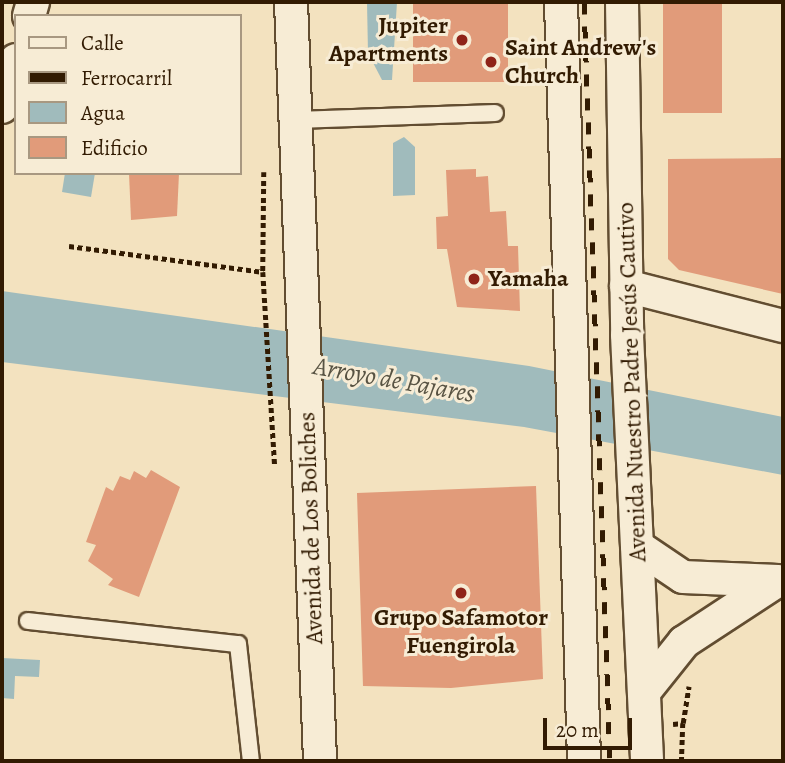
<!DOCTYPE html>
<html>
<head>
<meta charset="utf-8">
<style>
	body { margin:0 }
	#map { position:relative; width:785px; height:763px; overflow:hidden; background:#f3e2bf; font-family:Alegreya,serif }
	div>[style] { position:absolute }
	.water>* { inset:0; background:#a0bbbc }
	.building>* { inset:0; background:#e19b7a; transform-origin:0 0 }
	.path>* { height:4.5px; margin-top:-2.25px; transform-origin:0; background:repeating-linear-gradient(90deg,#321b02 0 5px,transparent 0 8.5px) }
	.roads { filter:drop-shadow(2px 0 #624d31) drop-shadow(-2px 0 #624d31) drop-shadow(0 2px #624d31) drop-shadow(0 -2px #624d31) }
	.lane>* { height:16px; margin:-8px; padding:0 8px; transform-origin:8px; border-radius:8px; background:#f7ecd5 }
	.street>* { height:32px; margin:-16px; padding:0 16px; transform-origin:16px; border-radius:16px; background:#f7ecd5 }
	.rail>* { height:5px; margin-top:-2.5px; transform-origin:0; background:repeating-linear-gradient(90deg,#321b02 0 12px,transparent 0 24px) }
	.dots>* { width:19px; height:19px; translate:-50% -50%; box-sizing:border-box; border:4px solid #f7ecd5; border-radius:50% }
	span { translate:-50% -50%; white-space:nowrap; text-align:center; line-height:1.15; -webkit-text-stroke:6px #f7ecd5; paint-order:stroke }
	.poi-label { font-size:24px; color:#321b02; font-weight:700 }
	.right { translate:-100% -50%; text-align:right }
	.left { translate:0 -50%; text-align:left }
	.street-label { font-size:24px; color:#321b02 }
	.water-label { font-size:26px; color:#585343; font-style:italic }
	.frame { position:absolute; inset:0; border:4px solid #321b02; pointer-events:none }
	.legend { position:absolute; left:14px; top:14px; width:228px; height:161px; box-sizing:border-box; background:#f7ecd5; border:2px solid #a89881; margin:0; padding:9px 12px; list-style:none; font-size:21px; color:#321b02 }
	.legend li { display:flex; align-items:center; gap:14px; height:35px }
	.legend b { width:35px; border:2px solid #a89881 }
	.scale { position:absolute; left:543px; top:718px; width:89px; height:32px; box-sizing:border-box; border:4px solid #321b02; border-top:0; padding-left:9px; font-size:21px; line-height:24px; white-space:nowrap; color:#321b02; -webkit-text-stroke:5px #f7ecd5; paint-order:stroke }
</style>
</head>
<body>
<div id="map">
	<div class="water">
		<i style="clip-path:polygon(367px 2px,397px 2px,392px 80px,382px 80px,368px 53px)"></i>
		<i style="clip-path:polygon(404px 137px,415px 147px,415px 195px,393px 196px,393px 143px)"></i>
		<i style="clip-path:polygon(65px 173px,95px 173px,91px 197px,62px 192px)"></i>
		<i style="clip-path:polygon(2px 291px,529px 366px,783px 417px,783px 475px,524px 427px,2px 362px)"></i>
		<i style="clip-path:polygon(2px 658px,40px 660px,39px 677px,15px 676px,14px 699px,2px 698px)"></i>
	</div>
	<div class="building">
		<i style="left:413px;top:2px;width:95px;height:80px"></i>
		<i style="left:663px;top:2px;width:59px;height:111px"></i>
		<i style="clip-path:polygon(783px 158px,783px 294px,679px 270px,668px 259px,668px 159px)"></i>
		<i style="clip-path:polygon(476px 169px,476px 177px,488px 176px,490px 212px,506px 211px,508px 246px,518px 246px,520px 311px,457px 307px,447px 249px,437px 249px,436px 217px,448px 216px,446px 170px)"></i>
		<i style="clip-path:polygon(129px 173px,179px 173px,177px 216px,131px 220px)"></i>
		<i style="clip-path:polygon(151px 470px,180px 487px,139px 597px,108px 585px,113px 579px,88px 561px,96px 545px,86px 542px,106px 487px,113px 491px,120px 476px,130px 480px,134px 471px,146px 478px)"></i>
		<i style="clip-path:polygon(536px 486px,543px 679px,451px 688px,363px 686px,357px 493px)"></i>
	</div>
	<div class="path">
		<i style="left:264px;top:172px;width:100px;rotate:90.6deg"></i>
		<i style="left:263px;top:272px;width:195px;rotate:86.5deg"></i>
		<i style="left:69px;top:246px;width:196px;rotate:7.6deg"></i>
		<i style="left:683px;top:723px;width:37px;rotate:-81deg"></i>
		<i style="left:673px;top:724px;width:10px;rotate:-6deg"></i>
		<i style="left:683px;top:723px;width:38px;rotate:92deg"></i>
	</div>
	<div class="roads">
		<div class="lane">
			<i style="left:297px;top:120px;width:198px;rotate:-2deg"></i>
			<i style="left:28px;top:621px;width:211px;rotate:6.3deg"></i>
			<i style="left:238px;top:644px;width:118px;rotate:83.7deg"></i>
		</div>
		<div class="street">
			<i style="left:291px;top:2px;width:760px;rotate:87.81deg"></i>
			<i style="left:561px;top:2px;width:759px;rotate:88.26deg"></i>
			<i style="left:622px;top:2px;width:333px;rotate:89.1deg"></i>
			<i style="left:627px;top:335px;width:426px;rotate:87.3deg"></i>
			<i style="left:29px;top:16px;width:15px;rotate:-74deg"></i>
			<i style="left:2px;top:107px;width:49px;rotate:-73.4deg"></i>
			<i style="left:626px;top:286px;width:162px;rotate:14.3deg"></i>
			<i style="left:637px;top:546px;width:55px;rotate:34deg"></i>
			<i style="left:683px;top:577px;width:95px;rotate:2.4deg"></i>
			<i style="left:644px;top:692px;width:64px;rotate:-51.3deg"></i>
			<i style="left:684px;top:642px;width:111px;rotate:-33.3deg"></i>
		</div>
	</div>
	<div class="rail">
		<i style="left:584px;top:2px;width:759px;rotate:88.04deg"></i>
	</div>
	<div class="dots">
		<i style="left:462px;top:40px;background:#8f2418"></i>
		<i style="left:491px;top:62px;background:#8f2418"></i>
		<i style="left:474px;top:279px;background:#8f2418"></i>
		<i style="left:461px;top:593px;background:#8f2418"></i>
	</div>
	<div class="poi-label">
		<span class="right" style="left:448px;top:40px">Jupiter<br>Apartments</span>
		<span class="left" style="left:505px;top:62px">Saint Andrew's<br>Church</span>
		<span class="left" style="left:488px;top:279px">Yamaha</span>
		<span style="left:461px;top:632px">Grupo Safamotor<br>Fuengirola</span>
	</div>
	<div class="street-label">
		<span style="left:632px;top:382px;rotate:-92deg">Avenida Nuestro Padre Jesús Cautivo</span>
		<span style="left:311px;top:528px;rotate:-92deg">Avenida de Los Boliches</span>
	</div>
	<div class="water-label">
		<span style="left:394px;top:380px;rotate:10deg">Arroyo de Pajares</span>
	</div>
	<div class="frame"></div>
	<ul class="legend">
	<li><b style="height:9px;background:#f7ecd5"></b>Calle</li>
	<li><b style="height:9px;background:#321b02"></b>Ferrocarril</li>
	<li><b style="height:19px;background:#a0bbbc"></b>Agua</li>
	<li><b style="height:19px;background:#e19b7a"></b>Edificio</li>
	</ul>
	<div class="scale">20 m</div>
</div>
</body>
</html>
